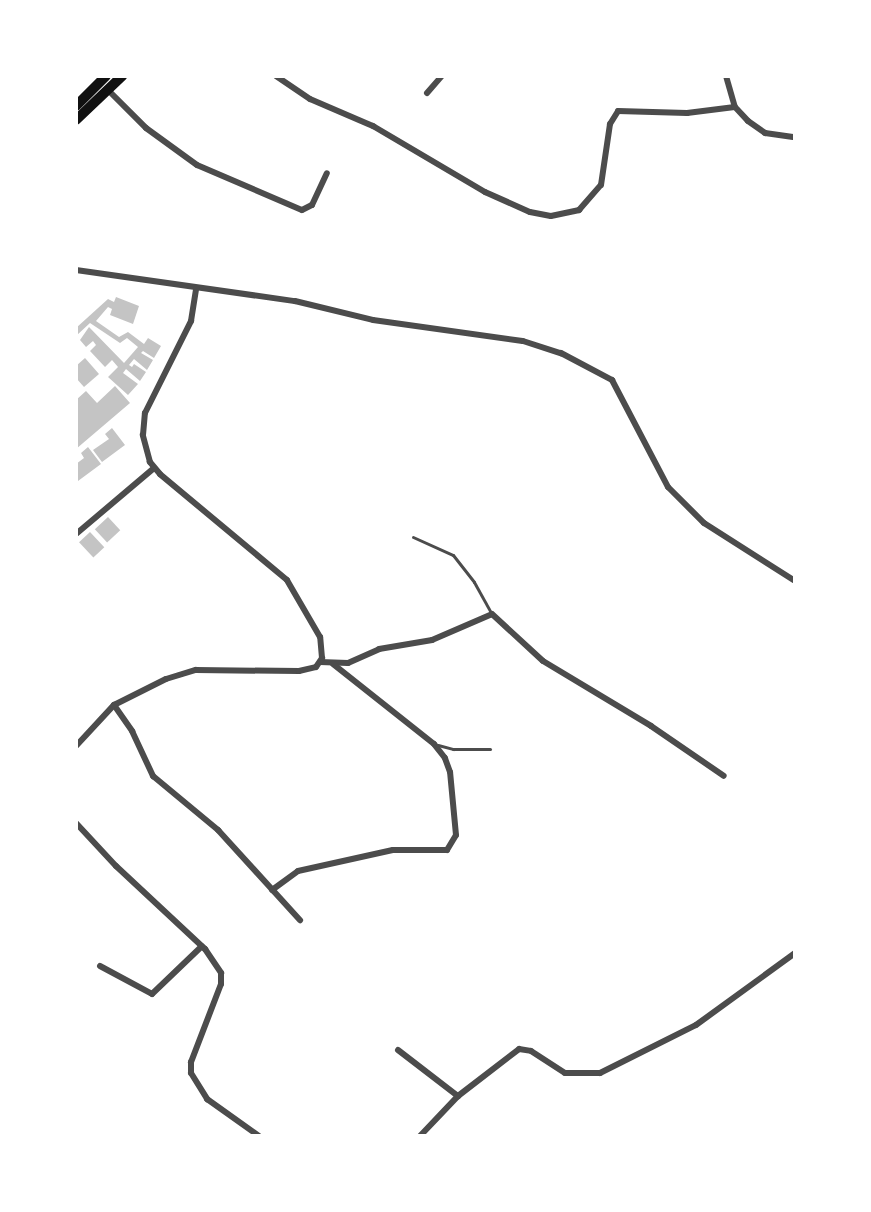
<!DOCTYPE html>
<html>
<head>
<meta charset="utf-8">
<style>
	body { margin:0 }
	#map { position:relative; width:871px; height:1212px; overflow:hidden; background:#fff; font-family:Helvetica,sans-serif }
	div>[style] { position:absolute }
	.building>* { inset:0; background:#c4c4c4; transform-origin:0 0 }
	.service>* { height:3px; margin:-1.5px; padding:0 1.5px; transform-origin:1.5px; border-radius:1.5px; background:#4c4c4c }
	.minor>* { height:6px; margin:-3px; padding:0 3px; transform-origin:3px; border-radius:3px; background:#4c4c4c }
	.trunk>* { height:10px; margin:-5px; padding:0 5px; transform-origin:5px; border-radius:5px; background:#111 }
	span { translate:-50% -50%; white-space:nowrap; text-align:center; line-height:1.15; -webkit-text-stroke:6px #fff; paint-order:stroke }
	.frame { position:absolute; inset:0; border:78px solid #fff; pointer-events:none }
</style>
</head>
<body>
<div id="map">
	<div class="building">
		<i style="clip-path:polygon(116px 297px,139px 306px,133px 324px,110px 315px,112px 309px,108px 307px,96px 321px,119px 337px,128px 332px,144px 344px,148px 338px,161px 346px,154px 358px,143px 351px,141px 353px,153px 360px,147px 370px,134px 359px,129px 365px,132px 367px,134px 364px,146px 372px,140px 381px,126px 369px,123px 373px,138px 384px,128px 395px,108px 377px,118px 367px,112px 360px,105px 367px,90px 351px,96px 345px,93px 341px,86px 347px,80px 340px,89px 327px,124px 363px,138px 347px,127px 338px,120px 343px,90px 323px,76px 336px,76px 328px,108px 299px,114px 302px)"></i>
		<i style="clip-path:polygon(85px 358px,99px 374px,84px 387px,76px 378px,76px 366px)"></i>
		<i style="clip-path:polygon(115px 386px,130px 403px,76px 449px,76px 400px,86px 391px,97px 403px)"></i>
		<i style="clip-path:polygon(112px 428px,125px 445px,102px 462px,93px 450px,109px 439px,105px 434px)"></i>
		<i style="clip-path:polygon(88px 447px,101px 464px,78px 481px,76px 464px,84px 458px,81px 453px)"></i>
		<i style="left:108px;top:517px;width:18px;height:18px;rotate:47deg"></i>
		<i style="left:90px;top:532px;width:21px;height:15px;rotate:47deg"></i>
	</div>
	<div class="service">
		<i style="left:413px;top:537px;width:44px;rotate:24.2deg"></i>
		<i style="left:453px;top:555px;width:34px;rotate:52deg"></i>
		<i style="left:474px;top:582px;width:37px;rotate:61deg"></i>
		<i style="left:438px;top:745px;width:16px;rotate:15deg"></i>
		<i style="left:453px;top:749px;width:37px"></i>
	</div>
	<div class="minor">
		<i style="left:276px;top:76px;width:41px;rotate:34.1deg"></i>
		<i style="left:310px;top:99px;width:69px;rotate:23.2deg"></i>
		<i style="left:373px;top:126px;width:130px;rotate:30.5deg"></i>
		<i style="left:485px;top:192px;width:49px;rotate:24deg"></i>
		<i style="left:530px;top:212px;width:21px;rotate:11deg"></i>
		<i style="left:551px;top:216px;width:29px;rotate:-12deg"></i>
		<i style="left:579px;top:210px;width:33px;rotate:-49deg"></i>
		<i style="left:601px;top:185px;width:62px;rotate:-81.6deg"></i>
		<i style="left:610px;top:124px;width:15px;rotate:-58deg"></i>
		<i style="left:618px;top:111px;width:69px;rotate:1.7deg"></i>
		<i style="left:687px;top:113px;width:48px;rotate:-7.1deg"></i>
		<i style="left:726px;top:76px;width:32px;rotate:74deg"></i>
		<i style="left:735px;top:107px;width:19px;rotate:47deg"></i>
		<i style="left:748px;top:121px;width:21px;rotate:35deg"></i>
		<i style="left:765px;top:133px;width:30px;rotate:8deg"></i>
		<i style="left:108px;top:90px;width:54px;rotate:45deg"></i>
		<i style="left:146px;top:128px;width:63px;rotate:36deg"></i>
		<i style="left:197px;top:165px;width:114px;rotate:23.2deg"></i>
		<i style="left:302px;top:210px;width:11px;rotate:-27deg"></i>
		<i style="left:312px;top:205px;width:35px;rotate:-65deg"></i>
		<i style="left:427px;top:93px;width:23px;rotate:-49deg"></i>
		<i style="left:76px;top:270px;width:221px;rotate:8.1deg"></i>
		<i style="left:295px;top:301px;width:80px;rotate:13.7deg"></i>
		<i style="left:373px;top:320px;width:151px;rotate:8deg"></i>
		<i style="left:523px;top:341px;width:40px;rotate:18deg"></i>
		<i style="left:561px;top:353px;width:58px;rotate:27.9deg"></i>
		<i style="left:612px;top:380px;width:121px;rotate:62.4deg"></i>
		<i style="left:668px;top:487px;width:51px;rotate:45deg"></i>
		<i style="left:704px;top:523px;width:108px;rotate:32.5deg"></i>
		<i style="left:76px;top:534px;width:102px;rotate:-40.2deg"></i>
		<i style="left:320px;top:662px;width:28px;rotate:2deg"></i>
		<i style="left:348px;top:663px;width:34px;rotate:-24deg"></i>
		<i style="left:379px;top:649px;width:54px;rotate:-9.6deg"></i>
		<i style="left:432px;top:640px;width:65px;rotate:-23.4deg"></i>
		<i style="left:492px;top:614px;width:69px;rotate:42.7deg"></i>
		<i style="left:543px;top:661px;width:126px;rotate:31deg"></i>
		<i style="left:651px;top:726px;width:88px;rotate:34.4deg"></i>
		<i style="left:114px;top:705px;width:32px;rotate:55deg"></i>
		<i style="left:132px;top:731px;width:50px;rotate:65deg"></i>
		<i style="left:153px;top:776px;width:85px;rotate:39.7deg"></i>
		<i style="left:218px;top:830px;width:122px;rotate:47.7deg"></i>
		<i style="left:76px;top:746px;width:56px;rotate:-47.2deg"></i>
		<i style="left:114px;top:705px;width:58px;rotate:-26.6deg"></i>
		<i style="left:166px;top:679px;width:31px;rotate:-17deg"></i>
		<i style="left:196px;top:670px;width:103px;rotate:0.6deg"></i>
		<i style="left:299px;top:671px;width:17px;rotate:-13deg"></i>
		<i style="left:316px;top:667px;width:11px;rotate:-56deg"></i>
		<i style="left:322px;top:658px;width:21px;rotate:-95deg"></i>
		<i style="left:320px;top:637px;width:66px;rotate:-120.1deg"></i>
		<i style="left:287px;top:580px;width:165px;rotate:-140.2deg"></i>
		<i style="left:160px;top:474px;width:16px;rotate:-130deg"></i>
		<i style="left:150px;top:462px;width:28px;rotate:-105deg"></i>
		<i style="left:143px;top:435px;width:22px;rotate:-85deg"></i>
		<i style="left:145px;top:413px;width:103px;rotate:-63.4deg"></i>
		<i style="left:191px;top:321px;width:33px;rotate:-81deg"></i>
		<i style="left:76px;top:823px;width:59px;rotate:47.1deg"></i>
		<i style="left:116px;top:866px;width:122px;rotate:43deg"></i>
		<i style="left:205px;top:949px;width:29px;rotate:56deg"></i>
		<i style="left:221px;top:973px;width:11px;rotate:90deg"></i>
		<i style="left:221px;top:984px;width:84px;rotate:111deg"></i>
		<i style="left:191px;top:1062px;width:11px;rotate:90deg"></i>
		<i style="left:191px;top:1073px;width:31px;rotate:58deg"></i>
		<i style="left:207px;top:1099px;width:64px;rotate:35.4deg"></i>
		<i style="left:272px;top:890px;width:32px;rotate:-36deg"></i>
		<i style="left:298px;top:871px;width:97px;rotate:-12.5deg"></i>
		<i style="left:393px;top:850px;width:54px"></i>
		<i style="left:447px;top:850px;width:17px;rotate:-59deg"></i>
		<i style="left:456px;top:835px;width:63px;rotate:-95.4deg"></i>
		<i style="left:450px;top:772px;width:15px;rotate:-110deg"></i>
		<i style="left:445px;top:758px;width:18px;rotate:-128deg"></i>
		<i style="left:434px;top:744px;width:129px;rotate:-141.6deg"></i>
		<i style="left:100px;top:966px;width:59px;rotate:28.3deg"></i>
		<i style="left:152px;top:994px;width:69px;rotate:-43.8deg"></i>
		<i style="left:398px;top:1050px;width:76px;rotate:37.5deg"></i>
		<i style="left:420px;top:1136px;width:55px;rotate:-46.5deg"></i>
		<i style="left:458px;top:1096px;width:77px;rotate:-37.6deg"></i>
		<i style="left:519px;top:1049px;width:12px;rotate:9deg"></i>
		<i style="left:531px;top:1051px;width:40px;rotate:32.9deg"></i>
		<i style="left:565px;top:1073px;width:35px"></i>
		<i style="left:600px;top:1073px;width:107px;rotate:-26.6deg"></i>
		<i style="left:696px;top:1025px;width:122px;rotate:-36deg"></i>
	</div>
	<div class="trunk">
		<i style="left:76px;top:106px;width:42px;rotate:-45deg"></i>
		<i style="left:76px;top:120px;width:64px;rotate:-43.7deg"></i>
	</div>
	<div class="frame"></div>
</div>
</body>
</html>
